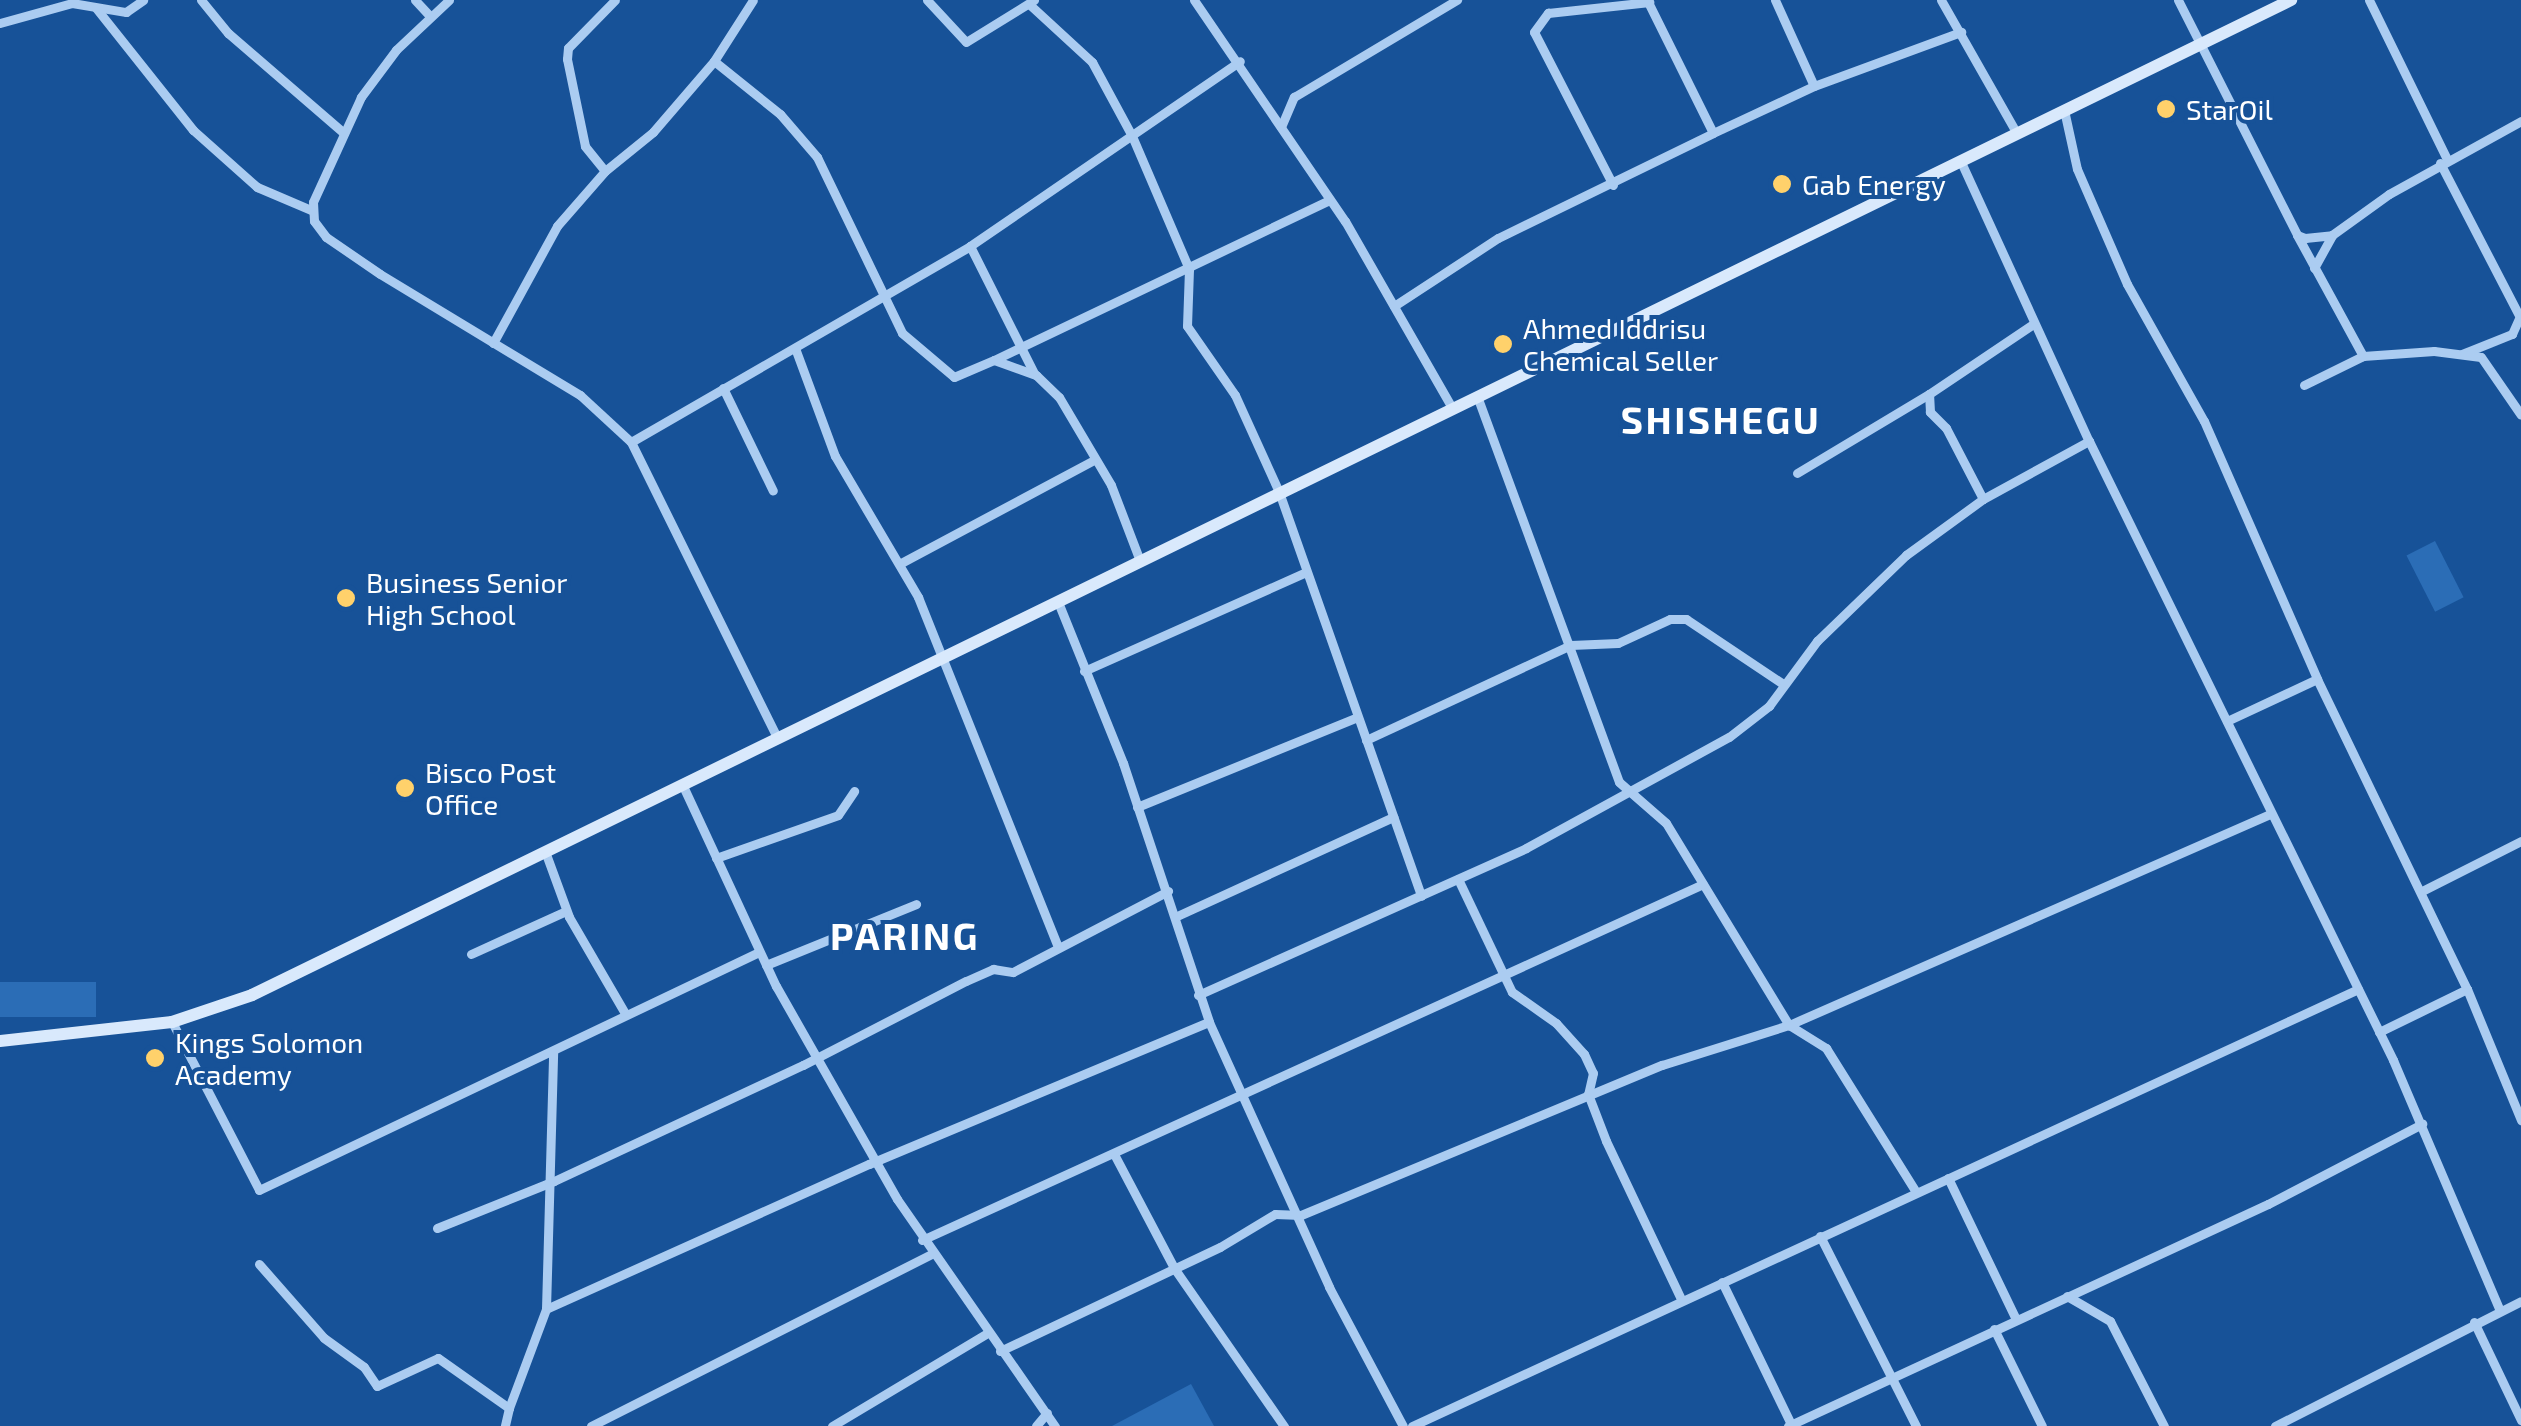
<!DOCTYPE html>
<html>
<head>
<meta charset="utf-8">
<style>
	body { margin:0 }
	#map { position:relative; width:2521px; height:1426px; overflow:hidden; background:#175298; font-family:"Exo 2",sans-serif }
	div>[style] { position:absolute }
	.green>* { inset:0; background:#2b6db6; transform-origin:0 0 }
	.street>* { height:9px; margin:-4.5px; padding:0 4.5px; transform-origin:4.5px; border-radius:4.5px; background:#abccf1 }
	.secondary>* { height:12px; margin:-6px; padding:0 6px; transform-origin:6px; border-radius:6px; background:#d9e9fc }
	.dots>* { width:28px; height:28px; translate:-50% -50%; box-sizing:border-box; border:5px solid #175298; border-radius:50% }
	span { translate:-50% -50%; white-space:nowrap; text-align:center; line-height:1.15; -webkit-text-stroke:8px #175298; paint-order:stroke }
	.poi-label { font-size:28px; color:#fff }
	.left { translate:0 -50%; text-align:left }
	.district-label { font-size:38px; color:#fff; font-weight:700; letter-spacing:2.5px }
</style>
</head>
<body>
<div id="map">
	<div class="green">
		<i style="left:2435px;top:541px;width:63px;height:32px;rotate:63deg"></i>
		<i style="left:96px;top:982px;width:35px;height:96px;rotate:90deg"></i>
		<i style="clip-path:polygon(1191px 1384px,1214px 1426px,1112px 1426px)"></i>
	</div>
	<div class="street">
		<i style="left:201px;top:0;width:43px;rotate:50.7deg"></i>
		<i style="left:228px;top:33px;width:153px;rotate:40.8deg"></i>
		<i style="left:415px;top:0;width:22px;rotate:47deg"></i>
		<i style="left:449px;top:0;width:73px;rotate:136.7deg"></i>
		<i style="left:396px;top:50px;width:59px;rotate:126.7deg"></i>
		<i style="left:361px;top:97px;width:115px;rotate:114.6deg"></i>
		<i style="left:313px;top:202px;width:19px;rotate:87deg"></i>
		<i style="left:314px;top:221px;width:20px;rotate:53deg"></i>
		<i style="left:326px;top:237px;width:65px;rotate:34.4deg"></i>
		<i style="left:380px;top:274px;width:234px;rotate:31.2deg"></i>
		<i style="left:580px;top:395px;width:69px;rotate:42.7deg"></i>
		<i style="left:631px;top:442px;width:330px;rotate:63.7deg"></i>
		<i style="left:927px;top:0;width:57px;rotate:47.1deg"></i>
		<i style="left:966px;top:42px;width:80px;rotate:-31.7deg"></i>
		<i style="left:1194px;top:0;width:268px;rotate:55.7deg"></i>
		<i style="left:1345px;top:221px;width:215px;rotate:60.2deg"></i>
		<i style="left:1647px;top:0;width:148px;rotate:63.6deg"></i>
		<i style="left:1775px;top:0;width:94px;rotate:65.6deg"></i>
		<i style="left:1941px;top:0;width:154px;rotate:60.4deg"></i>
		<i style="left:2178px;top:0;width:263px;rotate:63.1deg"></i>
		<i style="left:2297px;top:235px;width:9px;rotate:21deg"></i>
		<i style="left:2305px;top:238px;width:27px;rotate:-6deg"></i>
		<i style="left:2332px;top:235px;width:70px;rotate:-35.7deg"></i>
		<i style="left:2389px;top:194px;width:151px;rotate:-28.9deg"></i>
		<i style="left:2369px;top:0;width:177px;rotate:63.9deg"></i>
		<i style="left:1029px;top:4px;width:86px;rotate:42.6deg"></i>
		<i style="left:1092px;top:62px;width:84px;rotate:61.6deg"></i>
		<i style="left:1132px;top:136px;width:145px;rotate:66.8deg"></i>
		<i style="left:1189px;top:269px;width:57px;rotate:92deg"></i>
		<i style="left:1187px;top:326px;width:84px;rotate:55.2deg"></i>
		<i style="left:1235px;top:395px;width:107px;rotate:65.6deg"></i>
		<i style="left:1279px;top:492px;width:428px;rotate:70.6deg"></i>
		<i style="left:96px;top:8px;width:156px;rotate:51.5deg"></i>
		<i style="left:193px;top:130px;width:86px;rotate:41.7deg"></i>
		<i style="left:257px;top:187px;width:59px;rotate:23.1deg"></i>
		<i style="left:0;top:23px;width:75px;rotate:-15.5deg"></i>
		<i style="left:72px;top:3px;width:55px;rotate:9.5deg"></i>
		<i style="left:126px;top:12px;width:21px;rotate:-35deg"></i>
		<i style="left:714px;top:61px;width:85px;rotate:38.8deg"></i>
		<i style="left:780px;top:114px;width:57px;rotate:49.3deg"></i>
		<i style="left:817px;top:157px;width:195px;rotate:64.2deg"></i>
		<i style="left:902px;top:333px;width:68px;rotate:40.2deg"></i>
		<i style="left:954px;top:377px;width:43px;rotate:-23deg"></i>
		<i style="left:994px;top:360px;width:45px;rotate:19.7deg"></i>
		<i style="left:1036px;top:375px;width:32px;rotate:44deg"></i>
		<i style="left:1059px;top:397px;width:102px;rotate:59.4deg"></i>
		<i style="left:1111px;top:485px;width:81px;rotate:69.1deg"></i>
		<i style="left:2064px;top:110px;width:60px;rotate:77.6deg"></i>
		<i style="left:2077px;top:169px;width:125px;rotate:66.5deg"></i>
		<i style="left:2127px;top:284px;width:157px;rotate:60.7deg"></i>
		<i style="left:2204px;top:421px;width:282px;rotate:66.3deg"></i>
		<i style="left:2317px;top:679px;width:344px;rotate:64.2deg"></i>
		<i style="left:2467px;top:989px;width:142px;rotate:67.6deg"></i>
		<i style="left:1281px;top:127px;width:33px;rotate:-67deg"></i>
		<i style="left:1294px;top:97px;width:190px;rotate:-30.8deg"></i>
		<i style="left:1961px;top:162px;width:307px;rotate:65.4deg"></i>
		<i style="left:2089px;top:441px;width:690px;rotate:63.84deg"></i>
		<i style="left:2393px;top:1060px;width:271px;rotate:66.9deg"></i>
		<i style="left:2440px;top:163px;width:176px;rotate:62.6deg"></i>
		<i style="left:605px;top:171px;width:32px;rotate:-129deg"></i>
		<i style="left:585px;top:146px;width:89px;rotate:-101.7deg"></i>
		<i style="left:567px;top:59px;width:11px;rotate:-85deg"></i>
		<i style="left:568px;top:48px;width:67px;rotate:-45.6deg"></i>
		<i style="left:1613px;top:185px;width:172px;rotate:-117.3deg"></i>
		<i style="left:1534px;top:32px;width:24px;rotate:-54deg"></i>
		<i style="left:1548px;top:13px;width:102px;rotate:-6.2deg"></i>
		<i style="left:2297px;top:235px;width:138px;rotate:61.4deg"></i>
		<i style="left:970px;top:246px;width:142px;rotate:63.3deg"></i>
		<i style="left:2314px;top:268px;width:38px;rotate:-61deg"></i>
		<i style="left:1394px;top:306px;width:124px;rotate:-33.2deg"></i>
		<i style="left:1498px;top:238px;width:239px;rotate:-26deg"></i>
		<i style="left:1713px;top:133px;width:111px;rotate:-25deg"></i>
		<i style="left:1814px;top:86px;width:157px;rotate:-20.2deg"></i>
		<i style="left:493px;top:343px;width:133px;rotate:-61.3deg"></i>
		<i style="left:557px;top:226px;width:73px;rotate:-48.9deg"></i>
		<i style="left:605px;top:171px;width:62px;rotate:-39.1deg"></i>
		<i style="left:653px;top:132px;width:94px;rotate:-49.3deg"></i>
		<i style="left:714px;top:61px;width:72px;rotate:-57.4deg"></i>
		<i style="left:795px;top:348px;width:115px;rotate:69.7deg"></i>
		<i style="left:835px;top:456px;width:164px;rotate:59.5deg"></i>
		<i style="left:918px;top:597px;width:374px;rotate:68.2deg"></i>
		<i style="left:2462px;top:354px;width:54px;rotate:-21.8deg"></i>
		<i style="left:2512px;top:334px;width:17px;rotate:-66deg"></i>
		<i style="left:994px;top:360px;width:372px;rotate:-25.5deg"></i>
		<i style="left:2304px;top:385px;width:66px;rotate:-26.2deg"></i>
		<i style="left:2363px;top:356px;width:71px;rotate:-4deg"></i>
		<i style="left:2434px;top:351px;width:47px;rotate:7.3deg"></i>
		<i style="left:2481px;top:357px;width:70px;rotate:55.4deg"></i>
		<i style="left:723px;top:388px;width:114px;rotate:64.1deg"></i>
		<i style="left:1477px;top:396px;width:411px;rotate:69.8deg"></i>
		<i style="left:1619px;top:782px;width:62px;rotate:41.1deg"></i>
		<i style="left:1666px;top:823px;width:237px;rotate:58.7deg"></i>
		<i style="left:1789px;top:1025px;width:44px;rotate:31.9deg"></i>
		<i style="left:1826px;top:1048px;width:170px;rotate:58deg"></i>
		<i style="left:631px;top:442px;width:392px;rotate:-30deg"></i>
		<i style="left:970px;top:246px;width:327px;rotate:-34.4deg"></i>
		<i style="left:1797px;top:473px;width:154px;rotate:-30.9deg"></i>
		<i style="left:1983px;top:499px;width:80px;rotate:-117.5deg"></i>
		<i style="left:1946px;top:428px;width:23px;rotate:-135deg"></i>
		<i style="left:1930px;top:412px;width:18px;rotate:-93deg"></i>
		<i style="left:1929px;top:394px;width:125px;rotate:-33.9deg"></i>
		<i style="left:901px;top:563px;width:219px;rotate:-28.1deg"></i>
		<i style="left:1058px;top:602px;width:174px;rotate:68deg"></i>
		<i style="left:1123px;top:763px;width:273px;rotate:71.6deg"></i>
		<i style="left:1209px;top:1022px;width:291px;rotate:65.6deg"></i>
		<i style="left:1329px;top:1287px;width:157px;rotate:62deg"></i>
		<i style="left:1084px;top:671px;width:241px;rotate:-24deg"></i>
		<i style="left:2227px;top:721px;width:99px;rotate:-25deg"></i>
		<i style="left:1366px;top:740px;width:226px;rotate:-24.9deg"></i>
		<i style="left:1571px;top:645px;width:47px;rotate:-2.4deg"></i>
		<i style="left:1618px;top:643px;width:57px;rotate:-24.8deg"></i>
		<i style="left:1670px;top:619px;width:16px"></i>
		<i style="left:1686px;top:619px;width:117px;rotate:33.8deg"></i>
		<i style="left:683px;top:786px;width:221px;rotate:65.1deg"></i>
		<i style="left:776px;top:986px;width:245px;rotate:60.4deg"></i>
		<i style="left:897px;top:1199px;width:277px;rotate:55.2deg"></i>
		<i style="left:1137px;top:807px;width:238px;rotate:-22.2deg"></i>
		<i style="left:546px;top:854px;width:67px;rotate:69.9deg"></i>
		<i style="left:569px;top:917px;width:113px;rotate:59.8deg"></i>
		<i style="left:716px;top:858px;width:129px;rotate:-19.4deg"></i>
		<i style="left:838px;top:815px;width:29px;rotate:-56deg"></i>
		<i style="left:1458px;top:879px;width:125px;rotate:64.5deg"></i>
		<i style="left:1512px;top:992px;width:54px;rotate:35.2deg"></i>
		<i style="left:1556px;top:1023px;width:42px;rotate:47.9deg"></i>
		<i style="left:1584px;top:1054px;width:21px;rotate:65deg"></i>
		<i style="left:1593px;top:1073px;width:22px;rotate:103deg"></i>
		<i style="left:1588px;top:1094px;width:50px;rotate:69deg"></i>
		<i style="left:1606px;top:1141px;width:175px;rotate:64.6deg"></i>
		<i style="left:2422px;top:891px;width:111px;rotate:-26.8deg"></i>
		<i style="left:1177px;top:916px;width:238px;rotate:-24.6deg"></i>
		<i style="left:471px;top:954px;width:104px;rotate:-24.4deg"></i>
		<i style="left:766px;top:965px;width:162px;rotate:-22.1deg"></i>
		<i style="left:1198px;top:995px;width:359px;rotate:-24.1deg"></i>
		<i style="left:1526px;top:848px;width:231px;rotate:-28.7deg"></i>
		<i style="left:1729px;top:737px;width:51px;rotate:-37.8deg"></i>
		<i style="left:1769px;top:706px;width:81px;rotate:-53.6deg"></i>
		<i style="left:1817px;top:641px;width:124px;rotate:-44deg"></i>
		<i style="left:1906px;top:555px;width:95px;rotate:-36deg"></i>
		<i style="left:1983px;top:499px;width:121px;rotate:-28.7deg"></i>
		<i style="left:172px;top:1022px;width:189px;rotate:62.6deg"></i>
		<i style="left:259px;top:1190px;width:554px;rotate:-25.45deg"></i>
		<i style="left:2379px;top:1032px;width:98px;rotate:-26deg"></i>
		<i style="left:1114px;top:1154px;width:129px;rotate:62.2deg"></i>
		<i style="left:1174px;top:1268px;width:193px;rotate:55.2deg"></i>
		<i style="left:1948px;top:1178px;width:157px;rotate:64.3deg"></i>
		<i style="left:437px;top:1228px;width:126px;rotate:-21.9deg"></i>
		<i style="left:554px;top:1181px;width:275px;rotate:-25deg"></i>
		<i style="left:803px;top:1065px;width:183px;rotate:-27.3deg"></i>
		<i style="left:966px;top:981px;width:30px;rotate:-24deg"></i>
		<i style="left:993px;top:969px;width:20px;rotate:9deg"></i>
		<i style="left:1013px;top:972px;width:175px;rotate:-27.6deg"></i>
		<i style="left:1820px;top:1236px;width:213px;rotate:63.2deg"></i>
		<i style="left:922px;top:1240px;width:858px;rotate:-24.5deg"></i>
		<i style="left:259px;top:1264px;width:98px;rotate:48.7deg"></i>
		<i style="left:324px;top:1338px;width:49px;rotate:35.9deg"></i>
		<i style="left:364px;top:1367px;width:23px;rotate:56deg"></i>
		<i style="left:377px;top:1386px;width:67px;rotate:-24.7deg"></i>
		<i style="left:438px;top:1358px;width:87px;rotate:35.2deg"></i>
		<i style="left:509px;top:1408px;width:18px;rotate:103deg"></i>
		<i style="left:1722px;top:1282px;width:160px;rotate:64.1deg"></i>
		<i style="left:2067px;top:1296px;width:50px;rotate:30.2deg"></i>
		<i style="left:2110px;top:1321px;width:118px;rotate:62.8deg"></i>
		<i style="left:546px;top:1309px;width:354px;rotate:-24.2deg"></i>
		<i style="left:869px;top:1164px;width:368px;rotate:-22.7deg"></i>
		<i style="left:2474px;top:1322px;width:109px;rotate:64.4deg"></i>
		<i style="left:1994px;top:1329px;width:108px;rotate:63.7deg"></i>
		<i style="left:1000px;top:1351px;width:243px;rotate:-25.3deg"></i>
		<i style="left:1220px;top:1247px;width:64px;rotate:-31deg"></i>
		<i style="left:1275px;top:1214px;width:26px;rotate:2deg"></i>
		<i style="left:1301px;top:1215px;width:391px;rotate:-22.6deg"></i>
		<i style="left:1662px;top:1065px;width:133px;rotate:-17.5deg"></i>
		<i style="left:1789px;top:1025px;width:525px;rotate:-23.69deg"></i>
		<i style="left:509px;top:1408px;width:106px;rotate:-69.5deg"></i>
		<i style="left:546px;top:1309px;width:257px;rotate:-88.4deg"></i>
		<i style="left:591px;top:1426px;width:382px;rotate:-26.8deg"></i>
		<i style="left:832px;top:1426px;width:179px;rotate:-30.9deg"></i>
		<i style="left:1036px;top:1426px;width:17px;rotate:-50deg"></i>
		<i style="left:1412px;top:1426px;width:1042px;rotate:-24.79deg"></i>
		<i style="left:1788px;top:1426px;width:529px;rotate:-24.82deg"></i>
		<i style="left:2268px;top:1204px;width:174px;rotate:-27.5deg"></i>
		<i style="left:2275px;top:1426px;width:276px;rotate:-26.9deg"></i>
	</div>
	<div class="secondary">
		<i style="left:0;top:1041px;width:173px;rotate:-6.3deg"></i>
		<i style="left:172px;top:1022px;width:84px;rotate:-18.6deg"></i>
		<i style="left:252px;top:995px;width:2269px;rotate:-26.01deg"></i>
	</div>
	<div class="dots">
		<i style="left:2166px;top:109px;background:#ffd16b"></i>
		<i style="left:1782px;top:184px;background:#ffd16b"></i>
		<i style="left:1503px;top:344px;background:#ffd16b"></i>
		<i style="left:346px;top:598px;background:#ffd16b"></i>
		<i style="left:405px;top:788px;background:#ffd16b"></i>
		<i style="left:155px;top:1058px;background:#ffd16b"></i>
	</div>
	<div class="poi-label">
		<span class="left" style="left:2186px;top:109px">StarOil</span>
		<span class="left" style="left:1802px;top:184px">Gab Energy</span>
		<span class="left" style="left:1523px;top:344px">Ahmed Iddrisu<br>Chemical Seller</span>
		<span class="left" style="left:366px;top:598px">Business Senior<br>High School</span>
		<span class="left" style="left:425px;top:788px">Bisco Post<br>Office</span>
		<span class="left" style="left:175px;top:1058px">Kings Solomon<br>Academy</span>
	</div>
	<div class="district-label">
		<span style="left:1721px;top:420px">SHISHEGU</span>
		<span style="left:905px;top:936px">PARING</span>
	</div>
</div>
</body>
</html>
